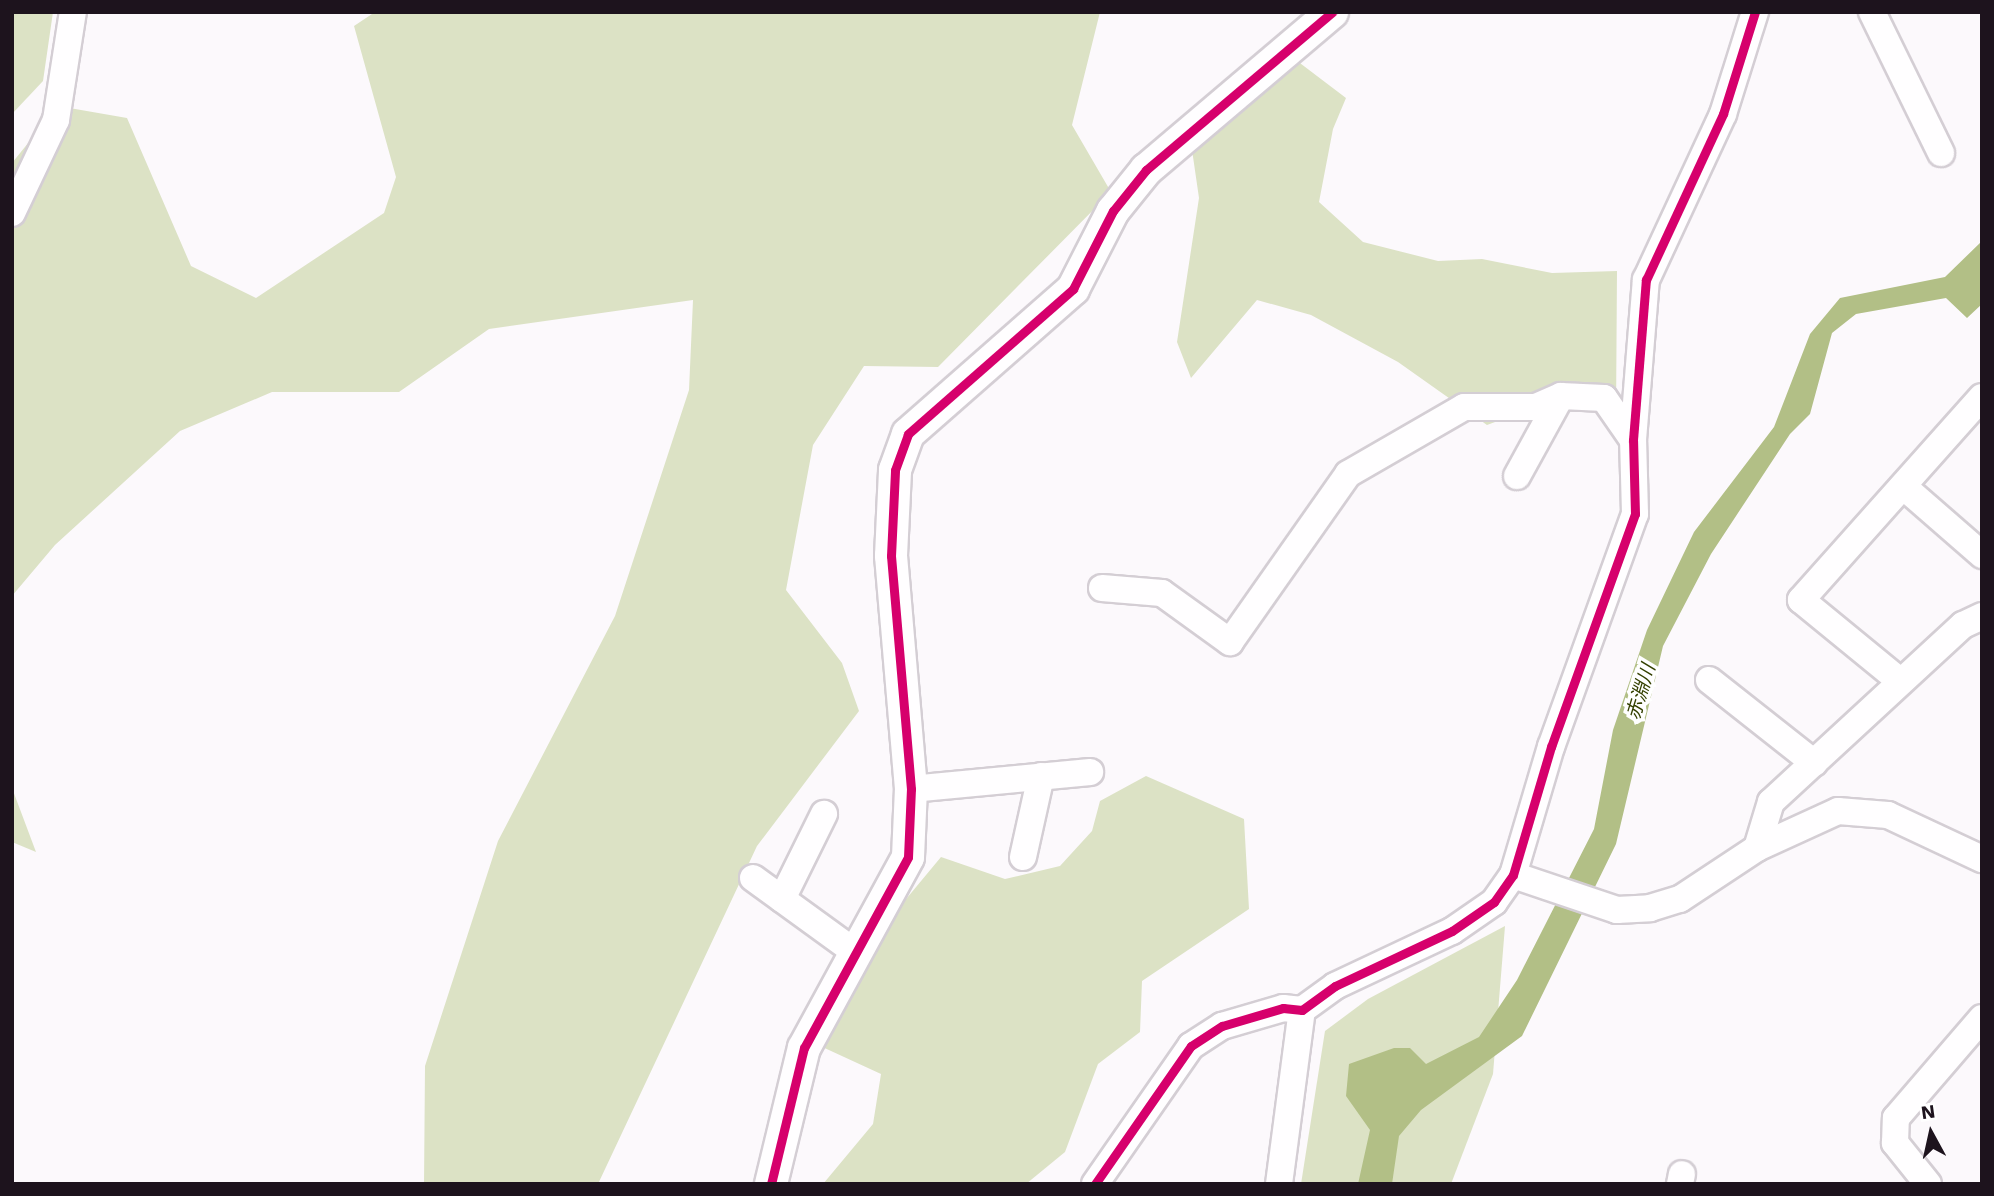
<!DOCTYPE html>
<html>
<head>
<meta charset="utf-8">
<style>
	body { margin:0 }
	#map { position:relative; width:1994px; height:1196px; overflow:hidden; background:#fcf9fc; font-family:"Work Sans","Noto Sans JP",sans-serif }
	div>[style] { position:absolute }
	.green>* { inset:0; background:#dce2c5 }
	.water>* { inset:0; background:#b2bf86 }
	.roads { filter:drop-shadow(2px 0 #d4ced4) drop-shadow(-2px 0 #d4ced4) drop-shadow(0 2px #d4ced4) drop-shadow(0 -2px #d4ced4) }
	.minor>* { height:26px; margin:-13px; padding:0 13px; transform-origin:13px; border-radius:13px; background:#fffeff }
	.tertiary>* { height:32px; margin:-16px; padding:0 16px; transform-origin:16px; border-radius:16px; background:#fffeff }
	.cycleway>* { height:9px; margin:-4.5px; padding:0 4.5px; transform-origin:4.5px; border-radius:4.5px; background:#d6006c }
	span { translate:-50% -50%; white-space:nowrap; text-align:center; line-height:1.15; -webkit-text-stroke:7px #fff; paint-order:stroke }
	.water-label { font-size:19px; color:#344000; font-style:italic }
	.frame { position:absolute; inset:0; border:14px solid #1d131d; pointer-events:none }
	.north { position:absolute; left:1896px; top:1098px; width:70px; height:70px; -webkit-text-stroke:5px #fff; paint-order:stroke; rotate:352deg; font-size:19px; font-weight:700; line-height:28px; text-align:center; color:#1d131d }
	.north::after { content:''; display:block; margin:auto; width:24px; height:32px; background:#1d131d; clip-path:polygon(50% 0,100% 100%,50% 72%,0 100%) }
</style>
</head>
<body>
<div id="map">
	<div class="green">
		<i style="clip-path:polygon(12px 12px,53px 12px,43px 81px,12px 114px)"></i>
		<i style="clip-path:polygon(375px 12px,1100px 12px,1072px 125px,1111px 192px,938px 367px,864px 366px,813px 445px,786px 590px,842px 663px,859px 711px,757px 846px,598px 1184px,424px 1184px,425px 1066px,498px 841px,615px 616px,689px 390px,693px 300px,489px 329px,399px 392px,272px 392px,180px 431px,55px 545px,12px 596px,12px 163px,58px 106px,127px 118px,191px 266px,256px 298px,384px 213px,396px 177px,354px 26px)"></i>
		<i style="clip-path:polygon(1288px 54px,1346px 98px,1333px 129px,1319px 202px,1363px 242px,1438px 261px,1482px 259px,1552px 273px,1617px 271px,1616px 416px,1546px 403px,1487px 425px,1398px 362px,1311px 315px,1257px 300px,1191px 378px,1177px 342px,1199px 198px,1191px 143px)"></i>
		<i style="clip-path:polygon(1146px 776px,1244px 819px,1249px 909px,1142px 981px,1140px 1032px,1098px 1064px,1065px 1152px,1026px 1184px,823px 1184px,873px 1124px,881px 1074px,818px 1045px,887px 922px,941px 857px,1005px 879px,1060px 866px,1092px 831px,1100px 801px)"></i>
		<i style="clip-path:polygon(12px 788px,36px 852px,12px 842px)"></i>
		<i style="clip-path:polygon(1505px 926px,1493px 1074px,1451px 1184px,1301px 1184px,1325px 1031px,1368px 999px)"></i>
	</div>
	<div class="water">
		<i style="clip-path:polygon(1982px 241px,1982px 304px,1967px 318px,1946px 298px,1856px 314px,1832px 333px,1810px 414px,1790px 434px,1711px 554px,1663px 646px,1616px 844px,1522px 1036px,1421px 1110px,1399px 1136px,1392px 1184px,1358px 1184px,1370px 1130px,1346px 1096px,1349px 1064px,1394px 1048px,1410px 1048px,1426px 1064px,1479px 1037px,1517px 980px,1594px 829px,1613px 730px,1647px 630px,1694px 532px,1774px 427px,1810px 334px,1840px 298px,1945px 277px)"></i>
	</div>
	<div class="roads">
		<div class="minor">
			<i style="left:1872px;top:12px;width:157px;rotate:63.9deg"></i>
			<i style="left:12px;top:213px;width:103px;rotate:-64.7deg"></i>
			<i style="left:56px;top:120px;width:109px;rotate:-81.1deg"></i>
			<i style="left:1517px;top:476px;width:91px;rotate:-61.2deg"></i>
			<i style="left:1903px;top:486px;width:105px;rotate:41.1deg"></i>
			<i style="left:1102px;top:588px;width:60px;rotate:4.8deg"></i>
			<i style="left:1162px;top:593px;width:84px;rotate:35.8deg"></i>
			<i style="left:1230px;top:642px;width:205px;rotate:-54.9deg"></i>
			<i style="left:1348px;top:474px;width:134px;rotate:-30deg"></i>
			<i style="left:1464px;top:407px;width:72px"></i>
			<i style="left:1536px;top:407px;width:27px;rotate:-24deg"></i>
			<i style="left:1561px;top:396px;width:43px;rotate:2.7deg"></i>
			<i style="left:1604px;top:398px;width:51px;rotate:55.4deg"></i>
			<i style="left:1709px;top:680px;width:134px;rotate:38.3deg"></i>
			<i style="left:1900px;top:681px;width:128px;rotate:-140.7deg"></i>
			<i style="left:1801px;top:600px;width:272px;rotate:-48.3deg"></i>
			<i style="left:911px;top:789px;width:180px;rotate:-5.4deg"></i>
			<i style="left:1757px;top:848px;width:48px;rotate:-73.1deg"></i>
			<i style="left:1771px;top:802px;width:261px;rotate:-42.7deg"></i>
			<i style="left:1963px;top:625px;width:21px;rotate:-25deg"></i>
			<i style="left:1023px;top:857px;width:83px;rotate:-77.5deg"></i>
			<i style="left:1513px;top:875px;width:110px;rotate:18.6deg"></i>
			<i style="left:1617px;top:910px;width:33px;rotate:-3deg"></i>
			<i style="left:1650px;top:908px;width:31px;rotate:-17deg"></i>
			<i style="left:1680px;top:899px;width:92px;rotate:-33.5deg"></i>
			<i style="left:1757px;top:848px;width:89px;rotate:-24.6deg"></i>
			<i style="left:1838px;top:811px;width:50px;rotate:4.6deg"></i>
			<i style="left:1888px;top:815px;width:104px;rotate:25.1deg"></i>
			<i style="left:753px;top:878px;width:126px;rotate:36deg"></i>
			<i style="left:782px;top:899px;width:95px;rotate:-63.7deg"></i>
			<i style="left:1095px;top:1184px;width:168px;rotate:-55.2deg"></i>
			<i style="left:1191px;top:1046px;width:37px;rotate:-33deg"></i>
			<i style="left:1222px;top:1026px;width:64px;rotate:-16.4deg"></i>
			<i style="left:1283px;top:1008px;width:19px;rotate:6deg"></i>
			<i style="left:1302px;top:1010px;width:41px;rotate:-36deg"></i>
			<i style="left:1335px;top:986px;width:129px;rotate:-25.2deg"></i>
			<i style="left:1452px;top:931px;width:51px;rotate:-34.6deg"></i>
			<i style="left:1494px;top:902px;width:33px;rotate:-55deg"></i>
			<i style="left:1513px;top:875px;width:134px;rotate:-73.5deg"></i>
			<i style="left:1551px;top:747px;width:248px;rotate:-70.2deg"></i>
			<i style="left:1635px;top:514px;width:74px;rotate:-91.5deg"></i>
			<i style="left:1633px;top:440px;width:161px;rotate:-85.4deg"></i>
			<i style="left:1646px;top:280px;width:183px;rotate:-65.1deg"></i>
			<i style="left:1723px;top:114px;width:107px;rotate:-72.6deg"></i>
			<i style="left:1279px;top:1184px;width:176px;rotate:-82.5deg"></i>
			<i style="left:1680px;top:1184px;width:10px;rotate:-79deg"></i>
			<i style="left:1928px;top:1184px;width:53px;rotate:-128.8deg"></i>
			<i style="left:1895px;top:1143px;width:25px;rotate:-88deg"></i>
			<i style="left:1896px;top:1118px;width:132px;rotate:-49.3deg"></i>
		</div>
		<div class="tertiary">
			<i style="left:771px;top:1184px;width:140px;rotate:-76.4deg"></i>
			<i style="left:804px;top:1048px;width:217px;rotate:-61.4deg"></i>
			<i style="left:908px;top:857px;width:68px;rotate:-87.5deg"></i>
			<i style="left:911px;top:789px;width:234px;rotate:-94.9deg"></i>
			<i style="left:891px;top:556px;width:86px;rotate:-87.3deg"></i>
			<i style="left:895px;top:470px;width:38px;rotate:-70deg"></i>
			<i style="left:908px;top:434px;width:220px;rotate:-41.3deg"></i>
			<i style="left:1073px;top:289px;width:88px;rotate:-62.9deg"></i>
			<i style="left:1113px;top:211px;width:53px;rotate:-51.2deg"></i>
			<i style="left:1146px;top:170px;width:244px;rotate:-40.3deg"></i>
		</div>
	</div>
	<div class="cycleway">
		<i style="left:771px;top:1184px;width:140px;rotate:-76.4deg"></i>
		<i style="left:804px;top:1048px;width:217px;rotate:-61.4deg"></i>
		<i style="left:908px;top:857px;width:68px;rotate:-87.5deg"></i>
		<i style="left:911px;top:789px;width:234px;rotate:-94.9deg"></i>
		<i style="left:891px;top:556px;width:86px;rotate:-87.3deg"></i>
		<i style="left:895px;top:470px;width:38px;rotate:-70deg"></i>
		<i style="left:908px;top:434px;width:220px;rotate:-41.3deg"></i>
		<i style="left:1073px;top:289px;width:88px;rotate:-62.9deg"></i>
		<i style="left:1113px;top:211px;width:53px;rotate:-51.2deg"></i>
		<i style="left:1146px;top:170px;width:244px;rotate:-40.3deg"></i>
		<i style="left:1095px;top:1184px;width:168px;rotate:-55.2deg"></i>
		<i style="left:1191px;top:1046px;width:37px;rotate:-33deg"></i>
		<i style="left:1222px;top:1026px;width:64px;rotate:-16.4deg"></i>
		<i style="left:1283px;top:1008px;width:19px;rotate:6deg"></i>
		<i style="left:1302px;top:1010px;width:41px;rotate:-36deg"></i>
		<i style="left:1335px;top:986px;width:129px;rotate:-25.2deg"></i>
		<i style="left:1452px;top:931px;width:51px;rotate:-34.6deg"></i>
		<i style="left:1494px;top:902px;width:33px;rotate:-55deg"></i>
		<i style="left:1513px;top:875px;width:134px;rotate:-73.5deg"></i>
		<i style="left:1551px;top:747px;width:248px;rotate:-70.2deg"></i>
		<i style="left:1635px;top:514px;width:74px;rotate:-91.5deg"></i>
		<i style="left:1633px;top:440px;width:161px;rotate:-85.4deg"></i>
		<i style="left:1646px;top:280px;width:183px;rotate:-65.1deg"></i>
		<i style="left:1723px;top:114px;width:107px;rotate:-72.6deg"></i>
	</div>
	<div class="water-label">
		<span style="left:1641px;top:692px;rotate:-73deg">赤淵川</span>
	</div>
	<div class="frame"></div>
	<div class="north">N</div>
</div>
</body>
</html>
